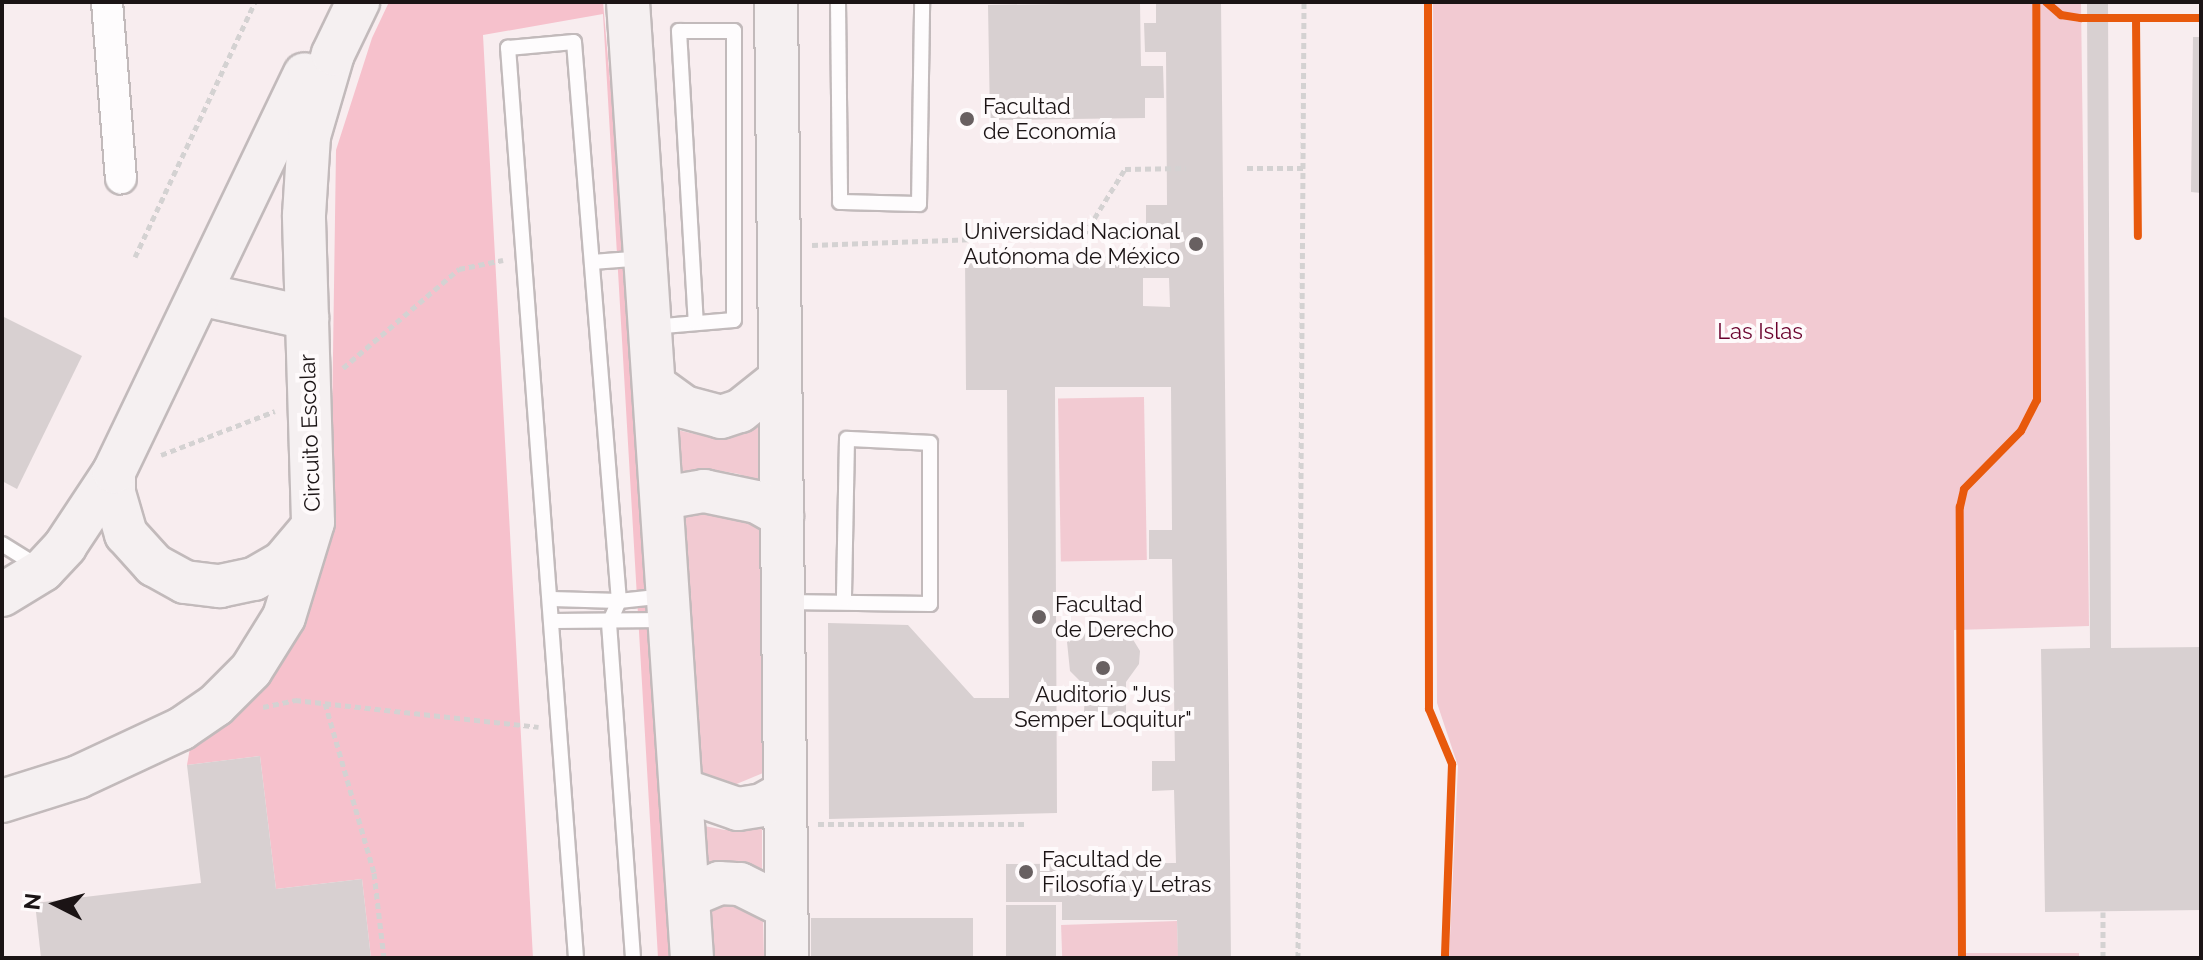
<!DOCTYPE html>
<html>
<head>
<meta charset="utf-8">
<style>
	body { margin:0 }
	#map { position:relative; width:2203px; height:960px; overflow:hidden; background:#f8edef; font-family:Raleway,sans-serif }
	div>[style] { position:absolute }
	.green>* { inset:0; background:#f2cad2; transform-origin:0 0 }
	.forest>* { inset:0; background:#f6c1cc }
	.building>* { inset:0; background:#d8d0d1; transform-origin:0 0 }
	.path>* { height:5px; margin-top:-2.5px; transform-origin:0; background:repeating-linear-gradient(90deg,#d4d2d2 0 6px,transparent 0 10px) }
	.roads { filter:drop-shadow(2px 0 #c2babb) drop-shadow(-2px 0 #c2babb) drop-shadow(0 2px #c2babb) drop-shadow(0 -2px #c2babb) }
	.lane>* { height:14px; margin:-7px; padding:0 7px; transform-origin:7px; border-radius:7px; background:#fefcfd }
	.street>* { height:30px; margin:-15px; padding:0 15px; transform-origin:15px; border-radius:15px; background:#fefcfd }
	.secondary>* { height:42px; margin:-21px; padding:0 21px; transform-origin:21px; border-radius:21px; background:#f5f0f1 }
	.cycleway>* { height:8px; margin:-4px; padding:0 4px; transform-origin:4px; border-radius:4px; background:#e8590c }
	.dots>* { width:22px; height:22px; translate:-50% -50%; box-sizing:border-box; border:4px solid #fefafb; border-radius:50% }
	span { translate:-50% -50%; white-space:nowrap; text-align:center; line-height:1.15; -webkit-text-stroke:8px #fefafb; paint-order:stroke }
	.poi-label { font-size:22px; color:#1b1415 }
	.left { translate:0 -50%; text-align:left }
	.right { translate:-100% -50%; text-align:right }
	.park-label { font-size:22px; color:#6a002c }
	.street-label { font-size:22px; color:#1b1415 }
	.frame { position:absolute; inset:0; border:4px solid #1b1415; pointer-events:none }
	.north { position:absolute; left:16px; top:864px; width:80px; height:80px; -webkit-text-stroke:6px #fefafb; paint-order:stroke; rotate:276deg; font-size:22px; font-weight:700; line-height:32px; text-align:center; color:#1b1415 }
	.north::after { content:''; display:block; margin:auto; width:28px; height:36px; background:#1b1415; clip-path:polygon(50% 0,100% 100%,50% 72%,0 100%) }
</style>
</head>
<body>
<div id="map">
	<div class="green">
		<i style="clip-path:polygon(1433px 2px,2081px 2px,2089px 626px,1954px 630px,1958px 953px,2079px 953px,2079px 958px,1449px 958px,1458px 766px,1437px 703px)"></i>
		<i style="left:1144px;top:397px;width:163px;height:86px;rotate:89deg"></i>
		<i style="clip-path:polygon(759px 424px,759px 484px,739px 474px,715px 470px,672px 482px,668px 428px,718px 439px,740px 435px)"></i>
		<i style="clip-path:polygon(699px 507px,760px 523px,763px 773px,727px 788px,690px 779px,676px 513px)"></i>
		<i style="clip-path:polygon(762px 820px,762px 873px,747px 863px,727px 861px,696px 873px,694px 824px,725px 830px)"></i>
		<i style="clip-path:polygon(731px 897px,763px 919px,764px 958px,701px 958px,697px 905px)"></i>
		<i style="left:1177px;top:921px;width:37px;height:116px;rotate:88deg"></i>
	</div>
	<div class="forest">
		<i style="clip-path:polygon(389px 2px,603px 2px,664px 696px,676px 958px,658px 958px,603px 14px,483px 35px,533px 958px,371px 958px,362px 879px,276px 889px,260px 756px,187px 765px,195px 719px,247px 674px,331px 490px,336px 150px,372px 38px)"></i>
	</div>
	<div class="building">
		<i style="clip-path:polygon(evenodd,1156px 2px,1221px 2px,1231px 958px,1178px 958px,1177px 920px,1062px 920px,1062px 902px,1006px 902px,1006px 864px,1176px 863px,1174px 790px,1152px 791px,1152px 761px,1175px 761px,1172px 559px,1149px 559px,1149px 530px,1172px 530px,1171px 387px,1055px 387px,1057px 813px,829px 819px,828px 623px,908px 625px,974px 698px,1009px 698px,1007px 390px,966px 390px,965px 258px,1170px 256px,1170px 234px,1146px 234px,1146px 205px,1167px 205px,1166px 52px,1145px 52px,1144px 23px,1156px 23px,1156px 2px,1143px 278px,1169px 278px,1170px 307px,1143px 306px,1143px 278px)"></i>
		<i style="clip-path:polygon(2087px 2px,2108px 2px,2111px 648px,2201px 647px,2201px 910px,2045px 912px,2041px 649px,2090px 648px)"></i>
		<i style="clip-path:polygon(1140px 3px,1141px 66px,1163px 66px,1164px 98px,1145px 98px,1145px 118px,990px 120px,988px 5px)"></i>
		<i style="clip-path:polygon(2193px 37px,2201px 37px,2201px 193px,2191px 192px)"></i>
		<i style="clip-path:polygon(2px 316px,82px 356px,17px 489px,2px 481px)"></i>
		<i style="clip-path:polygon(1100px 623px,1126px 628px,1140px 651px,1139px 664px,1126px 682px,1126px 715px,1084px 714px,1085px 686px,1070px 671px,1067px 642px)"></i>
		<i style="clip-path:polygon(260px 756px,276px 889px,362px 879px,371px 958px,41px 958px,35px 903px,201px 883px,187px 765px)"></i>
		<i style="left:1056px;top:905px;width:53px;height:50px;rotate:90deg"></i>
		<i style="left:811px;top:918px;width:162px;height:40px"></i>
	</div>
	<div class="path">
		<i style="left:1247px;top:168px;width:56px"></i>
		<i style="left:812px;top:245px;width:272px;rotate:-2.1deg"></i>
		<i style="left:1084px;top:235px;width:78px;rotate:-58.2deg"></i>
		<i style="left:1125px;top:169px;width:61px;rotate:-0.9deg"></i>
		<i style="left:135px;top:257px;width:282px;rotate:-64.8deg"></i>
		<i style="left:343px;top:368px;width:153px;rotate:-40.5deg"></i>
		<i style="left:459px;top:269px;width:45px;rotate:-11.6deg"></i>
		<i style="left:161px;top:455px;width:122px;rotate:-21.1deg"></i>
		<i style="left:325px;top:703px;width:177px;rotate:73.9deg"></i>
		<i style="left:374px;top:873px;width:86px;rotate:83.3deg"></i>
		<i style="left:263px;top:707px;width:33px;rotate:-12deg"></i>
		<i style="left:295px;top:700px;width:245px;rotate:6.3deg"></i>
		<i style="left:818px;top:824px;width:209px"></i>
		<i style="left:2103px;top:912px;width:46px;rotate:90deg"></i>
		<i style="left:388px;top:958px;width:24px"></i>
		<i style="left:1298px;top:958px;width:956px;rotate:-89.64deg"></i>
	</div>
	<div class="roads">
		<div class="lane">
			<i style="left:838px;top:2px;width:200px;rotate:89.4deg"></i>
			<i style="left:840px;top:202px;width:79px;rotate:1.5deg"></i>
			<i style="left:919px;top:204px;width:202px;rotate:-89.1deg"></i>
			<i style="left:592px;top:262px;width:40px;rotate:-4.3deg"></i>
			<i style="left:652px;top:327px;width:82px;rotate:-4.9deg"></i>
			<i style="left:734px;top:320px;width:289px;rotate:-90deg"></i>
			<i style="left:734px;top:31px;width:55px;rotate:180deg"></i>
			<i style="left:679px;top:31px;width:292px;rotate:86.7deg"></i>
			<i style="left:2px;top:544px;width:44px;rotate:31.9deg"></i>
			<i style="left:552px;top:599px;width:67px;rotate:1.7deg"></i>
			<i style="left:619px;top:601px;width:47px;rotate:-6.1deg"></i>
			<i style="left:785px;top:602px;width:145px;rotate:0.8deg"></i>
			<i style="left:930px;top:604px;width:161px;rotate:-90deg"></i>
			<i style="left:930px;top:443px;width:83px;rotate:-177.2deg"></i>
			<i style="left:847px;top:439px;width:160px;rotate:91.1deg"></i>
			<i style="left:553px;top:621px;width:112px;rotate:-0.5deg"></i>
			<i style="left:576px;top:958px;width:913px;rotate:-94.27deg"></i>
			<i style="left:508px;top:48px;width:66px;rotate:-5.2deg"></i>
			<i style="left:574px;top:42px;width:561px;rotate:85.4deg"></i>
			<i style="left:619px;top:601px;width:24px;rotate:114deg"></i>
			<i style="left:609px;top:623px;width:336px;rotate:85.9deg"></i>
		</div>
		<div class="street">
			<i style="left:107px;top:2px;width:177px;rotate:85.5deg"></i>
		</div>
		<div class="secondary">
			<i style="left:628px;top:2px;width:958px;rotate:86.17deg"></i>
			<i style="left:776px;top:2px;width:956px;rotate:89.34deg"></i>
			<i style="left:200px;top:294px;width:110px;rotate:12.6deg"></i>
			<i style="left:654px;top:385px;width:37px;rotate:36deg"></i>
			<i style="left:684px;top:407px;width:38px;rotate:15deg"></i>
			<i style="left:721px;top:417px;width:20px;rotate:-18deg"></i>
			<i style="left:740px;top:411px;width:51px;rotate:-38.7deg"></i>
			<i style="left:114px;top:472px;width:21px;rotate:90deg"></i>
			<i style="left:114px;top:493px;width:43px;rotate:73.7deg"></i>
			<i style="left:126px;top:534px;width:42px;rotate:47.9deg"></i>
			<i style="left:154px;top:565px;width:35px;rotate:29deg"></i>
			<i style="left:185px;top:582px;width:35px;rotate:7deg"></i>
			<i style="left:220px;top:586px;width:35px;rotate:-12deg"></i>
			<i style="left:254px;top:579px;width:34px;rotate:-30deg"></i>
			<i style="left:283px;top:562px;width:38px;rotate:-50deg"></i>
			<i style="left:663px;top:498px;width:42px;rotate:-9.7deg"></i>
			<i style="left:704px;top:491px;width:54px;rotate:11.7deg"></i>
			<i style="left:757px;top:502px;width:29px;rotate:29deg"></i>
			<i style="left:2px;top:595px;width:48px;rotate:-31.4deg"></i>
			<i style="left:43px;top:570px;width:33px;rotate:-47deg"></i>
			<i style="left:65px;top:546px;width:89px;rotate:-56.5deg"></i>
			<i style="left:114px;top:472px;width:441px;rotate:-64.4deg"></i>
			<i style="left:683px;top:790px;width:58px;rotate:19.1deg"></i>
			<i style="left:738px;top:809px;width:24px;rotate:-9deg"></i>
			<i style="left:762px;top:805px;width:25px;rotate:-29deg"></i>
			<i style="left:2px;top:801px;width:80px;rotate:-17.5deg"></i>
			<i style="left:78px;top:777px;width:114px;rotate:-25deg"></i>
			<i style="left:181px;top:729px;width:42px;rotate:-34.4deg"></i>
			<i style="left:216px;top:705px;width:49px;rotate:-45deg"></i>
			<i style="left:251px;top:670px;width:62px;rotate:-58.1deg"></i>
			<i style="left:284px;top:617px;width:99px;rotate:-73deg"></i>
			<i style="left:313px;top:522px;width:307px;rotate:-91.7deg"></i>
			<i style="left:304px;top:215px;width:79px;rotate:-86.4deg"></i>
			<i style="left:309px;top:136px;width:85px;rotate:-73.7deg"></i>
			<i style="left:333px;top:54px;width:58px;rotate:-64.3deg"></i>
			<i style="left:689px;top:896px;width:33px;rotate:-23deg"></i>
			<i style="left:719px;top:883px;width:21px;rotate:3deg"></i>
			<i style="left:740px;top:884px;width:51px;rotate:26.6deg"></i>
		</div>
	</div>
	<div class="cycleway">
		<i style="left:1428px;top:2px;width:707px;rotate:89.92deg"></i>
		<i style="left:1429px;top:709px;width:60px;rotate:67.3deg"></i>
		<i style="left:1452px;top:764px;width:194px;rotate:92.1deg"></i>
		<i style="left:2046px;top:2px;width:20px;rotate:41deg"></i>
		<i style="left:2061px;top:15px;width:20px;rotate:9deg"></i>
		<i style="left:2081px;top:18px;width:120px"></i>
		<i style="left:2136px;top:18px;width:218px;rotate:89.5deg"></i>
		<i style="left:1962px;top:958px;width:451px;rotate:-90.3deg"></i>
		<i style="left:1960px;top:507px;width:18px;rotate:-77deg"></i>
		<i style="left:1964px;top:489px;width:81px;rotate:-45.5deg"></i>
		<i style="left:2021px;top:431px;width:35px;rotate:-63deg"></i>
		<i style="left:2037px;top:400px;width:398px;rotate:-90.1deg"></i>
	</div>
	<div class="dots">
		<i style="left:967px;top:119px;background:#686061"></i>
		<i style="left:1196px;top:244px;background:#686061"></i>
		<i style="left:1039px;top:617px;background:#686061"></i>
		<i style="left:1103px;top:668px;background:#686061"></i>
		<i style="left:1026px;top:872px;background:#686061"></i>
	</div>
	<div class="poi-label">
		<span class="left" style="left:983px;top:119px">Facultad<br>de Economía</span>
		<span class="right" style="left:1180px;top:244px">Universidad Nacional<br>Autónoma de México</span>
		<span class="left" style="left:1055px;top:617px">Facultad<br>de Derecho</span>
		<span style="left:1103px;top:707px">Auditorio "Jus<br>Semper Loquitur"</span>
		<span class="left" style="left:1042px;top:872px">Facultad de<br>Filosofía y Letras</span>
	</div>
	<div class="park-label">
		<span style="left:1760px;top:332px">Las Islas</span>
	</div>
	<div class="street-label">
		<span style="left:310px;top:433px;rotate:-92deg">Circuito Escolar</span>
	</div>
	<div class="frame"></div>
	<div class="north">N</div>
</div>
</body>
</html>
